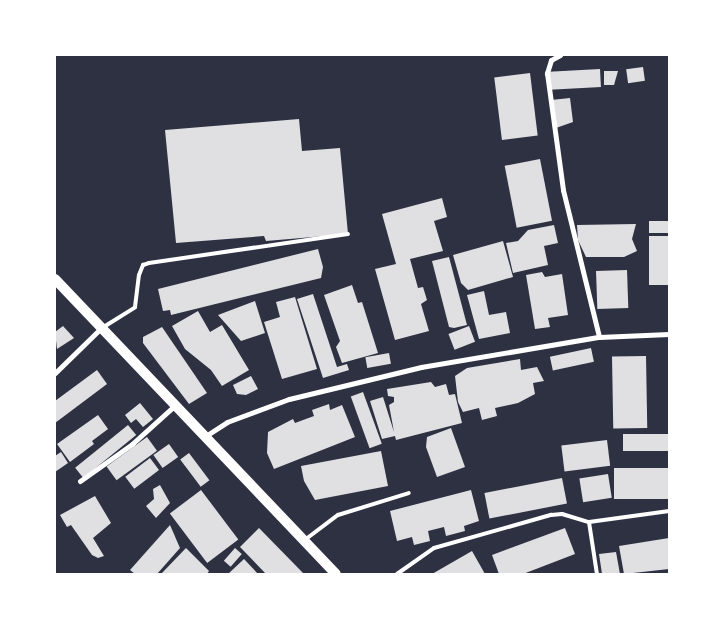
<!DOCTYPE html>
<html>
<head>
<meta charset="utf-8">
<style>
	body { margin:0 }
	#map { position:relative; width:724px; height:629px; overflow:hidden; background:#2d3142; font-family:"Alegreya Sans",sans-serif }
	div>[style] { position:absolute }
	.building>* { inset:0; background:#e0e0e3; transform-origin:0 0 }
	.service>* { height:4px; margin:-2px; padding:0 2px; transform-origin:2px; border-radius:2px; background:#fff }
	.minor>* { height:5px; margin:-2.5px; padding:0 2.5px; transform-origin:2.5px; border-radius:2.5px; background:#fff }
	.secondary>* { height:10px; margin:-5px; padding:0 5px; transform-origin:5px; border-radius:5px; background:#fff }
	span { translate:-50% -50%; white-space:nowrap; text-align:center; line-height:1.15; -webkit-text-stroke:4.5px #fff; paint-order:stroke }
	.frame { position:absolute; inset:0; border:56px solid #fff; pointer-events:none }
</style>
</head>
<body>
<div id="map">
	<div class="building">
		<i style="left:643px;top:67px;width:14px;height:17px;rotate:82deg"></i>
		<i style="left:600px;top:69px;width:18px;height:51px;rotate:87deg"></i>
		<i style="clip-path:polygon(604px 71px,618px 71px,614px 85px,604px 85px)"></i>
		<i style="left:530px;top:73px;width:63px;height:36px;rotate:83deg"></i>
		<i style="clip-path:polygon(570px 98px,573px 122px,556px 128px,551px 100px)"></i>
		<i style="clip-path:polygon(299px 119px,302px 151px,340px 148px,348px 234px,266px 241px,264px 236px,176px 243px,165px 130px)"></i>
		<i style="left:540px;top:159px;width:63px;height:36px;rotate:79deg"></i>
		<i style="clip-path:polygon(442px 198px,447px 217px,434px 221px,443px 251px,410px 259px,418px 288px,423px 287px,427px 300px,421px 304px,429px 331px,395px 340px,375px 269px,396px 264px,382px 214px)"></i>
		<i style="left:669px;top:221px;width:12px;height:20px;rotate:90deg"></i>
		<i style="clip-path:polygon(636px 224px,632px 239px,637px 251px,624px 257px,586px 257px,578px 240px,577px 225px)"></i>
		<i style="clip-path:polygon(554px 225px,558px 243px,544px 246px,548px 265px,513px 273px,506px 243px,518px 241px,528px 230px)"></i>
		<i style="left:649px;top:236px;width:20px;height:49px"></i>
		<i style="clip-path:polygon(503px 241px,513px 277px,468px 290px,461px 283px,453px 255px)"></i>
		<i style="clip-path:polygon(318px 249px,323px 267px,321px 278px,171px 315px,170px 310px,163px 311px,158px 289px)"></i>
		<i style="clip-path:polygon(449px 257px,467px 325px,454px 328px,449px 327px,432px 261px)"></i>
		<i style="left:627px;top:270px;width:38px;height:31px;rotate:88deg"></i>
		<i style="clip-path:polygon(542px 272px,545px 277px,562px 274px,568px 315px,548px 318px,550px 327px,535px 329px,526px 275px)"></i>
		<i style="clip-path:polygon(352px 285px,358px 303px,362px 302px,378px 353px,342px 363px,336px 347px,340px 341px,324px 295px)"></i>
		<i style="clip-path:polygon(484px 291px,489px 315px,506px 312px,510px 333px,479px 339px,467px 295px)"></i>
		<i style="clip-path:polygon(313px 294px,337px 367px,347px 364px,349px 370px,323px 378px,297px 299px)"></i>
		<i style="clip-path:polygon(295px 297px,317px 369px,282px 379px,264px 322px,280px 317px,276px 302px)"></i>
		<i style="clip-path:polygon(255px 301px,265px 333px,241px 341px,218px 315px)"></i>
		<i style="clip-path:polygon(198px 311px,210px 332px,222px 325px,249px 370px,222px 386px,211px 370px,185px 349px,172px 326px)"></i>
		<i style="clip-path:polygon(63px 326px,74px 338px,57px 349px,55px 332px)"></i>
		<i style="left:469px;top:326px;width:17px;height:22px;rotate:69deg"></i>
		<i style="clip-path:polygon(162px 327px,207px 393px,189px 404px,143px 343px,143px 337px)"></i>
		<i style="left:591px;top:348px;width:14px;height:42px;rotate:78deg"></i>
		<i style="left:389px;top:353px;width:11px;height:24px;rotate:80deg"></i>
		<i style="left:646px;top:356px;width:72px;height:34px;rotate:89deg"></i>
		<i style="clip-path:polygon(520px 359px,521px 370px,537px 367px,544px 381px,533px 383px,535px 394px,518px 403px,495px 408px,497px 416px,482px 420px,479px 408px,463px 412px,458px 402px,455px 376px,467px 368px)"></i>
		<i style="clip-path:polygon(97px 370px,107px 384px,55px 423px,55px 401px)"></i>
		<i style="clip-path:polygon(251px 376px,258px 389px,246px 395px,237px 394px,233px 385px)"></i>
		<i style="clip-path:polygon(431px 382px,435px 387px,446px 384px,449px 395px,455px 394px,462px 423px,396px 440px,395px 436px,382px 439px,370px 401px,383px 397px,394px 432px,389px 405px,394px 402px,394px 397px,388px 396px,387px 389px)"></i>
		<i style="left:363px;top:392px;width:55px;height:13px;rotate:70deg"></i>
		<i style="clip-path:polygon(140px 403px,153px 419px,143px 427px,136px 419px,131px 423px,125px 415px)"></i>
		<i style="clip-path:polygon(329px 404px,330px 410px,342px 405px,355px 437px,274px 469px,267px 453px,268px 432px,293px 419px,295px 423px,314px 416px,312px 410px)"></i>
		<i style="clip-path:polygon(98px 415px,108px 429px,92px 441px,94px 444px,70px 462px,57px 444px)"></i>
		<i style="left:128px;top:425px;width:13px;height:68px;rotate:51deg"></i>
		<i style="clip-path:polygon(451px 428px,465px 467px,437px 477px,426px 447px,427px 437px)"></i>
		<i style="left:669px;top:434px;width:17px;height:46px;rotate:90deg"></i>
		<i style="left:147px;top:437px;width:17px;height:50px;rotate:54deg"></i>
		<i style="left:607px;top:440px;width:26px;height:46px;rotate:83deg"></i>
		<i style="left:169px;top:444px;width:16px;height:19px;rotate:55deg"></i>
		<i style="clip-path:polygon(381px 451px,388px 486px,315px 500px,304px 481px,301px 466px)"></i>
		<i style="clip-path:polygon(61px 452px,68px 463px,55px 472px,55px 456px)"></i>
		<i style="left:189px;top:453px;width:34px;height:11px;rotate:53deg"></i>
		<i style="left:150px;top:458px;width:15px;height:31px;rotate:53deg"></i>
		<i style="left:669px;top:468px;width:31px;height:55px;rotate:90deg"></i>
		<i style="left:608px;top:474px;width:24px;height:29px;rotate:81deg"></i>
		<i style="left:562px;top:478px;width:26px;height:79px;rotate:79deg"></i>
		<i style="clip-path:polygon(160px 485px,170px 503px,156px 518px,146px 506px,154px 499px,153px 489px)"></i>
		<i style="left:201px;top:490px;width:62px;height:39px;rotate:53deg"></i>
		<i style="clip-path:polygon(471px 490px,479px 521px,464px 526px,465px 531px,446px 536px,444px 527px,428px 531px,430px 541px,414px 545px,412px 537px,397px 541px,390px 511px)"></i>
		<i style="clip-path:polygon(95px 496px,111px 523px,93px 538px,104px 556px,98px 558px,92px 555px,71px 525px,67px 527px,60px 515px)"></i>
		<i style="clip-path:polygon(170px 525px,180px 548px,157px 574px,135px 574px,130px 570px)"></i>
		<i style="clip-path:polygon(259px 528px,304px 574px,266px 574px,240px 547px)"></i>
		<i style="clip-path:polygon(565px 528px,575px 554px,523px 574px,499px 574px,492px 555px)"></i>
		<i style="clip-path:polygon(669px 538px,669px 569px,624px 574px,619px 546px)"></i>
		<i style="clip-path:polygon(186px 548px,209px 571px,207px 574px,161px 574px)"></i>
		<i style="left:235px;top:548px;width:9px;height:17px;rotate:41deg"></i>
		<i style="clip-path:polygon(472px 551px,485px 574px,432px 574px)"></i>
		<i style="clip-path:polygon(616px 552px,620px 574px,602px 574px,599px 554px)"></i>
		<i style="clip-path:polygon(244px 559px,258px 574px,228px 574px)"></i>
	</div>
	<div class="service">
		<i style="left:102px;top:328px;width:39px;rotate:-32deg"></i>
		<i style="left:135px;top:307px;width:32px;rotate:-83deg"></i>
		<i style="left:139px;top:275px;width:11px;rotate:-68deg"></i>
		<i style="left:143px;top:265px;width:6px;rotate:-18deg"></i>
		<i style="left:149px;top:263px;width:201px;rotate:-8.3deg"></i>
		<i style="left:589px;top:522px;width:53px;rotate:81.3deg"></i>
		<i style="left:306px;top:539px;width:40px;rotate:-37deg"></i>
		<i style="left:338px;top:515px;width:74px;rotate:-17.2deg"></i>
		<i style="left:397px;top:574px;width:45px;rotate:-35.1deg"></i>
		<i style="left:434px;top:548px;width:122px;rotate:-15.8deg"></i>
		<i style="left:551px;top:515px;width:11px;rotate:-5deg"></i>
		<i style="left:562px;top:514px;width:28px;rotate:17deg"></i>
		<i style="left:589px;top:522px;width:81px;rotate:-7.8deg"></i>
	</div>
	<div class="minor">
		<i style="left:560px;top:55px;width:10px;rotate:151deg"></i>
		<i style="left:551px;top:60px;width:14px;rotate:107deg"></i>
		<i style="left:547px;top:73px;width:118px;rotate:82.2deg"></i>
		<i style="left:563px;top:190px;width:151px;rotate:76.2deg"></i>
		<i style="left:55px;top:373px;width:63px;rotate:-44.4deg"></i>
		<i style="left:204px;top:437px;width:27px;rotate:-33deg"></i>
		<i style="left:227px;top:422px;width:66px;rotate:-20.4deg"></i>
		<i style="left:289px;top:399px;width:136px;rotate:-13.6deg"></i>
		<i style="left:421px;top:367px;width:181px;rotate:-9.6deg"></i>
		<i style="left:599px;top:337px;width:70px;rotate:-2.5deg"></i>
		<i style="left:80px;top:481px;width:64px;rotate:-35.4deg"></i>
		<i style="left:132px;top:444px;width:57px;rotate:-42.1deg"></i>
	</div>
	<div class="secondary">
		<i style="left:55px;top:279px;width:407px;rotate:46.4deg"></i>
	</div>
	<div class="frame"></div>
</div>
</body>
</html>
